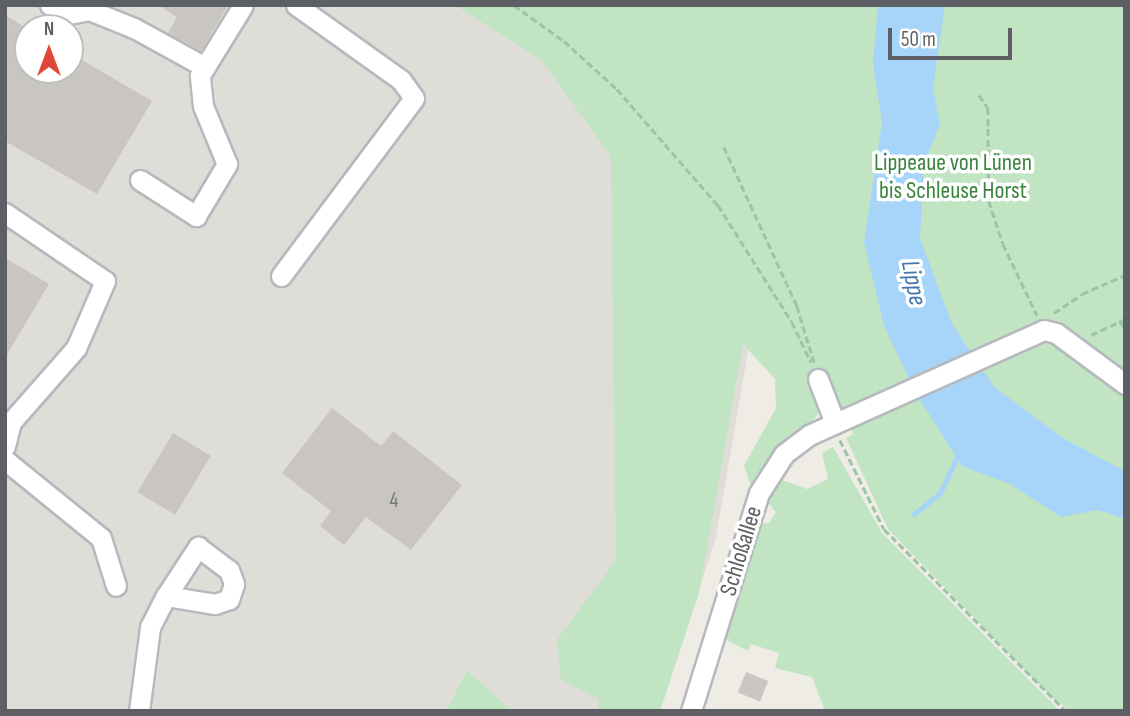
<!DOCTYPE html>
<html>
<head>
<meta charset="utf-8">
<style>
	body { margin:0 }
	#map { position:relative; width:1130px; height:716px; overflow:hidden; background:#eeece4; font-family:"Sofia Sans Condensed",sans-serif }
	div>[style] { position:absolute }
	.industrial>* { inset:0; background:#dfddd8 }
	.green>* { inset:0; background:#c1e4c2 }
	.water>* { inset:0; background:#a7d5fa }
	.stream>* { height:5px; margin:-2.5px; padding:0 2.5px; transform-origin:2.5px; border-radius:2.5px; background:#a7d5fa }
	.building>* { inset:0; background:#c9c6c1; transform-origin:0 0 }
	.path>* { height:2.5px; margin-top:-1.25px; transform-origin:0; background:repeating-linear-gradient(90deg,#9bc4a8 0 7px,transparent 0 10.5px) }
	.roads { filter:drop-shadow(2px 0 #b6b9bd) drop-shadow(-2px 0 #b6b9bd) drop-shadow(0 2px #b6b9bd) drop-shadow(0 -2px #b6b9bd) }
	.minor>* { height:19px; margin:-9.5px; padding:0 9.5px; transform-origin:9.5px; border-radius:9.5px; background:#fff }
	span { translate:-50% -50%; white-space:nowrap; text-align:center; line-height:1.15; -webkit-text-stroke:7px #fff; paint-order:stroke }
	.number-label { font-size:21px; color:#77797b }
	.number-label span { -webkit-text-stroke-width:0 }
	.park-label { font-size:24px; color:#3a843f }
	.street-label { font-size:24px; color:#5c5f64 }
	.water-label { font-size:26px; color:#4475ac; font-style:italic }
	.frame { position:absolute; inset:0; border:7px solid #5c5f64; pointer-events:none }
	.north { position:absolute; left:14px; top:14px; width:70px; height:70px; box-sizing:border-box; background:#fff; border:2px solid #bebfc1; border-radius:50%; rotate:0deg; font-size:19px; font-weight:700; line-height:28px; text-align:center; color:#5c5f64 }
	.north::after { content:''; display:block; margin:auto; width:24px; height:32px; background:#e04737; clip-path:polygon(50% 0,100% 100%,50% 72%,0 100%) }
	.scale { position:absolute; left:888px; top:28px; width:124px; height:32px; box-sizing:border-box; border:4px solid #5c5f64; border-top:0; padding-left:9px; font-size:21px; line-height:24px; white-space:nowrap; color:#5c5f64; -webkit-text-stroke:5px #fff; paint-order:stroke }
</style>
</head>
<body>
<div id="map">
	<div class="industrial">
		<i style="clip-path:polygon(evenodd,5px 5px,493px 5px,569px 53px,755px 311px,716px 537px,660px 711px,5px 711px,5px 5px,28px 28px,70px 28px,70px 70px,28px 70px,28px 28px)"></i>
	</div>
	<div class="green">
		<i style="clip-path:polygon(455px 5px,1125px 5px,1125px 711px,1070px 711px,1049px 695px,888px 529px,846px 438px,853px 434px,826px 377px,818px 414px,752px 489px,744px 466px,776px 408px,775px 379px,743px 344px,699px 593px,660px 711px,597px 711px,599px 699px,561px 680px,557px 640px,616px 560px,611px 156px,541px 60px)"></i>
		<i style="clip-path:polygon(833px 447px,882px 533px,1060px 711px,825px 711px,812px 677px,775px 668px,779px 653px,751px 644px,748px 651px,720px 637px,756px 524px,769px 523px,776px 512px,763px 497px,774px 477px,807px 489px,828px 479px,822px 453px)"></i>
		<i style="clip-path:polygon(467px 671px,512px 711px,446px 711px)"></i>
	</div>
	<div class="water">
		<i style="clip-path:polygon(878px 5px,945px 5px,933px 88px,940px 124px,924px 164px,920px 238px,952px 324px,994px 387px,1066px 440px,1125px 471px,1125px 519px,1098px 510px,1061px 517px,1010px 484px,962px 466px,915px 392px,884px 326px,864px 242px,882px 123px,873px 63px)"></i>
	</div>
	<div class="stream">
		<i style="left:914px;top:514px;width:33px;rotate:-39deg"></i>
		<i style="left:940px;top:493px;width:38px;rotate:-65deg"></i>
	</div>
	<div class="building">
		<i style="clip-path:polygon(158px 5px,228px 5px,201px 51px,168px 33px,177px 17px)"></i>
		<i style="clip-path:polygon(5px 15px,28px 29px,28px 70px,70px 70px,70px 53px,152px 101px,97px 194px,5px 141px)"></i>
		<i style="clip-path:polygon(5px 258px,49px 284px,5px 358px)"></i>
		<i style="clip-path:polygon(332px 408px,381px 446px,393px 431px,462px 485px,411px 550px,366px 517px,344px 545px,320px 526px,331px 511px,282px 473px)"></i>
		<i style="left:173px;top:433px;width:44px;height:69px;rotate:31deg"></i>
		<i style="left:746px;top:672px;width:24px;height:22px;rotate:22deg"></i>
	</div>
	<div class="path">
		<i style="left:514px;top:5px;width:62px;rotate:35.8deg"></i>
		<i style="left:564px;top:41px;width:72px;rotate:42.2deg"></i>
		<i style="left:617px;top:89px;width:154px;rotate:49deg"></i>
		<i style="left:718px;top:205px;width:138px;rotate:57.7deg"></i>
		<i style="left:792px;top:322px;width:44px;rotate:64.6deg"></i>
		<i style="left:979px;top:95px;width:16px;rotate:55deg"></i>
		<i style="left:988px;top:108px;width:93px;rotate:89.4deg"></i>
		<i style="left:989px;top:201px;width:45px;rotate:72deg"></i>
		<i style="left:1003px;top:244px;width:79px;rotate:64.4deg"></i>
		<i style="left:724px;top:147px;width:175px;rotate:65.3deg"></i>
		<i style="left:797px;top:306px;width:59px;rotate:73.1deg"></i>
		<i style="left:1054px;top:313px;width:34px;rotate:-34deg"></i>
		<i style="left:1082px;top:294px;width:47px;rotate:-23.8deg"></i>
		<i style="left:1120px;top:321px;width:9px;rotate:58deg"></i>
		<i style="left:1091px;top:335px;width:38px;rotate:-25deg"></i>
		<i style="left:840px;top:440px;width:99px;rotate:63.7deg"></i>
		<i style="left:884px;top:529px;width:257px;rotate:45deg"></i>
	</div>
	<div class="roads">
		<div class="minor">
			<i style="left:50px;top:5px;width:21px;rotate:25deg"></i>
			<i style="left:69px;top:14px;width:20px;rotate:-11deg"></i>
			<i style="left:89px;top:10px;width:48px;rotate:21.8deg"></i>
			<i style="left:134px;top:28px;width:81px;rotate:28.8deg"></i>
			<i style="left:140px;top:180px;width:67px;rotate:32.7deg"></i>
			<i style="left:196px;top:216px;width:61px;rotate:-59.2deg"></i>
			<i style="left:227px;top:164px;width:63px;rotate:-112.5deg"></i>
			<i style="left:203px;top:106px;width:31px;rotate:-96deg"></i>
			<i style="left:200px;top:75px;width:82px;rotate:-58.4deg"></i>
			<i style="left:5px;top:213px;width:121px;rotate:34.2deg"></i>
			<i style="left:105px;top:281px;width:73px;rotate:113.4deg"></i>
			<i style="left:76px;top:348px;width:98px;rotate:131.3deg"></i>
			<i style="left:11px;top:422px;width:25px;rotate:104deg"></i>
			<i style="left:281px;top:276px;width:222px;rotate:-53.2deg"></i>
			<i style="left:414px;top:98px;width:22px;rotate:-126deg"></i>
			<i style="left:401px;top:80px;width:129px;rotate:-144.5deg"></i>
			<i style="left:818px;top:379px;width:47px;rotate:68.9deg"></i>
			<i style="left:5px;top:460px;width:124px;rotate:39.1deg"></i>
			<i style="left:101px;top:538px;width:50px;rotate:72.6deg"></i>
			<i style="left:139px;top:711px;width:85px;rotate:-82.5deg"></i>
			<i style="left:150px;top:627px;width:35px;rotate:-63deg"></i>
			<i style="left:166px;top:596px;width:59px;rotate:-56.9deg"></i>
			<i style="left:198px;top:547px;width:39px;rotate:37deg"></i>
			<i style="left:229px;top:570px;width:15px;rotate:70deg"></i>
			<i style="left:234px;top:584px;width:16px;rotate:108deg"></i>
			<i style="left:229px;top:599px;width:15px;rotate:160deg"></i>
			<i style="left:215px;top:604px;width:50px;rotate:-170.7deg"></i>
			<i style="left:691px;top:711px;width:228px;rotate:-72.7deg"></i>
			<i style="left:759px;top:493px;width:46px;rotate:-57.3deg"></i>
			<i style="left:784px;top:454px;width:31px;rotate:-37deg"></i>
			<i style="left:809px;top:435px;width:257px;rotate:-24.1deg"></i>
			<i style="left:1044px;top:330px;width:12px;rotate:14deg"></i>
			<i style="left:1056px;top:333px;width:86px;rotate:36.5deg"></i>
		</div>
	</div>
	<div class="number-label">
		<span style="left:394px;top:501px">4</span>
	</div>
	<div class="park-label">
		<span style="left:953px;top:177px">Lippeaue von Lünen<br>bis Schleuse Horst</span>
	</div>
	<div class="street-label">
		<span style="left:741px;top:551px;rotate:-73deg">Schloßallee</span>
	</div>
	<div class="water-label">
		<span style="left:913px;top:283px;rotate:79deg">Lippe</span>
	</div>
	<div class="frame"></div>
	<div class="north">N</div>
	<div class="scale">50 m</div>
</div>
</body>
</html>
